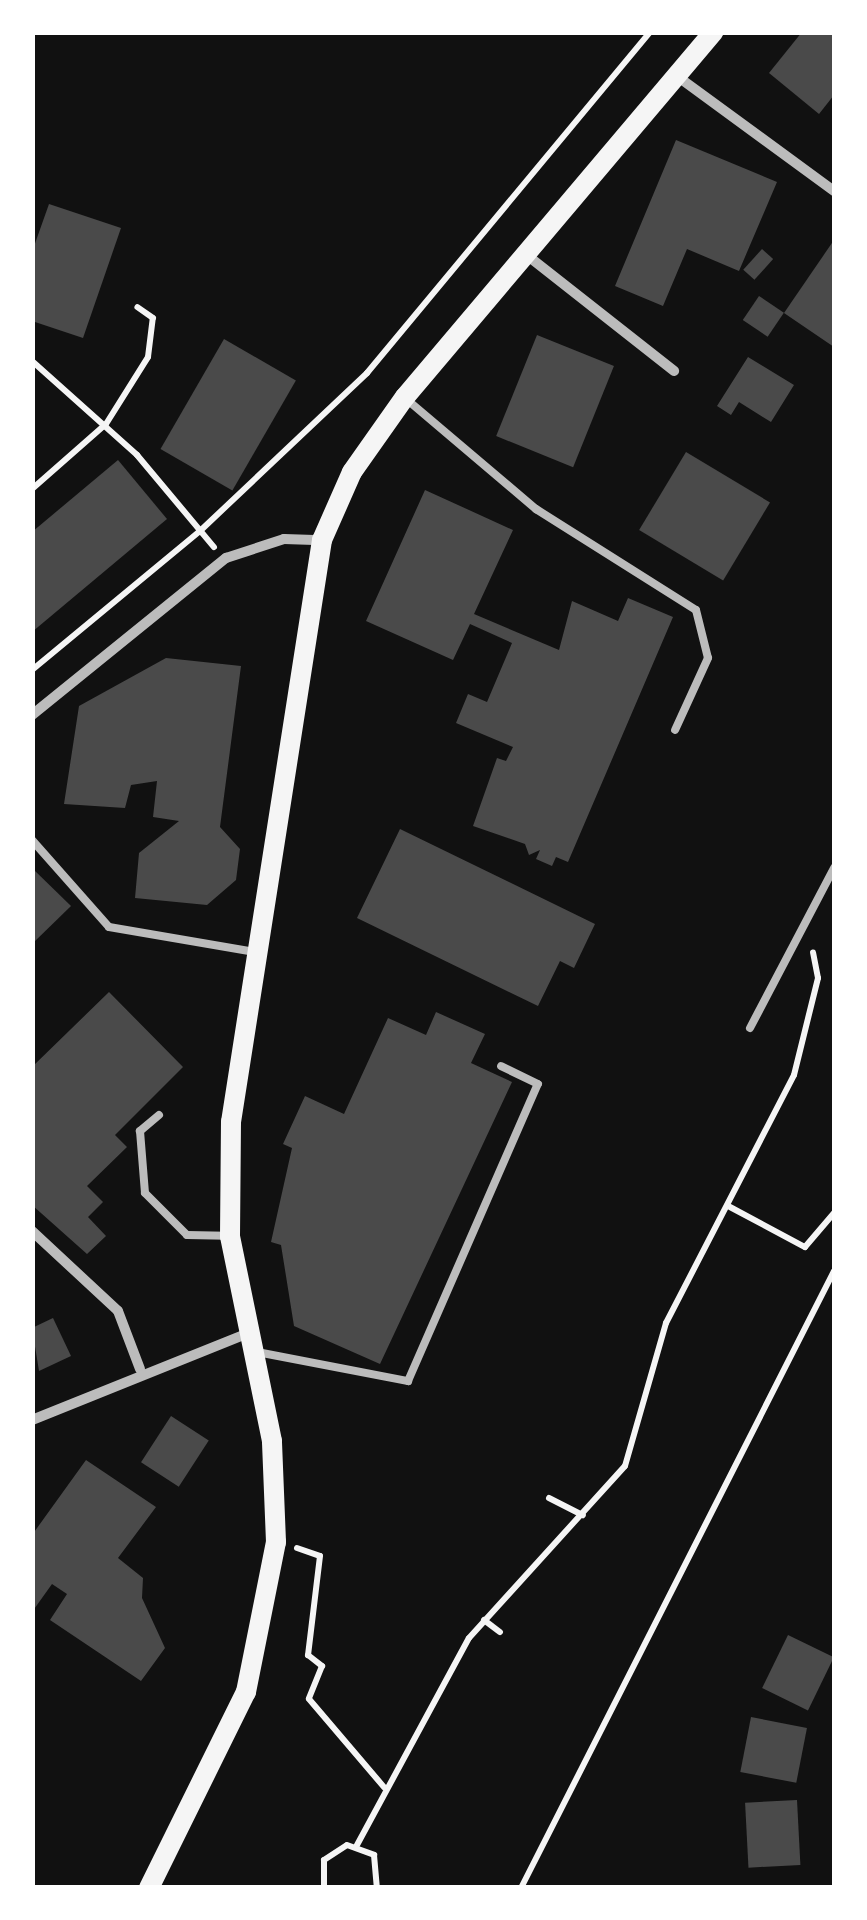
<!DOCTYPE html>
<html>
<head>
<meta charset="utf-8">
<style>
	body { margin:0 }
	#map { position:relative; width:867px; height:1920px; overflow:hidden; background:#111; font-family:Inter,sans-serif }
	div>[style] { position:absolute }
	.building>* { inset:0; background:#4a4a4a; transform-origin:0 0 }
	.path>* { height:6px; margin:-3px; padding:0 3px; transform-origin:3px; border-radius:3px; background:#f5f5f5 }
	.service>* { height:8px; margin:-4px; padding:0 4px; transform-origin:4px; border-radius:4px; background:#bcbcbc }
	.minor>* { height:10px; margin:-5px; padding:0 5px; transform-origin:5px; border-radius:5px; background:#bcbcbc }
	.secondary>* { height:20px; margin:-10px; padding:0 10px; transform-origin:10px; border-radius:10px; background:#f5f5f5 }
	span { translate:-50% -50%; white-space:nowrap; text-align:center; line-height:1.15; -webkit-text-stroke:9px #fff; paint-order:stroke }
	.frame { position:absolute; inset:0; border:35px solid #fff; pointer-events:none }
</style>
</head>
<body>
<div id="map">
	<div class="building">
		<i style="clip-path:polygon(802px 32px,834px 32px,834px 95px,819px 114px,769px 73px)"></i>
		<i style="clip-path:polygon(676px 140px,777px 182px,739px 271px,687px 249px,663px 306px,615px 286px)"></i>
		<i style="clip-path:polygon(49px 204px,121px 228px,83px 338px,32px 321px,32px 252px)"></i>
		<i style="clip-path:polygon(834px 240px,834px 347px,784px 313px)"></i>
		<i style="left:762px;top:249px;width:15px;height:28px;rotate:42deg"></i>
		<i style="left:759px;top:296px;width:30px;height:29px;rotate:34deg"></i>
		<i style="left:537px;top:335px;width:83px;height:109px;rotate:22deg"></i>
		<i style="left:224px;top:339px;width:83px;height:127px;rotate:30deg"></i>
		<i style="clip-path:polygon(748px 357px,794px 385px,771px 422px,739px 402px,731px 415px,717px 406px)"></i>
		<i style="left:686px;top:452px;width:98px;height:91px;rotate:31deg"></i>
		<i style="clip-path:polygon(118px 460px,167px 519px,32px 632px,32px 532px)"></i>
		<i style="clip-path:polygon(425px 490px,513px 530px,474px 614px,559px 650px,572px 601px,618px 621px,628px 598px,673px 617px,568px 862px,556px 857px,552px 866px,536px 859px,540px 850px,529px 855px,525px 844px,473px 826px,497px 758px,506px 761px,513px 747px,456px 723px,468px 694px,487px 702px,512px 643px,470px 624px,453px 660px,366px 621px)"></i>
		<i style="clip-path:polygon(166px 658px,241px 666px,220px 827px,240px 849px,236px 880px,207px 905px,135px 898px,139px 853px,179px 821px,153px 817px,157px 781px,131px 785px,125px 808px,64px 804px,79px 706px)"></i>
		<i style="clip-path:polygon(400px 829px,595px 924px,574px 968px,560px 961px,538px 1006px,357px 918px)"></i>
		<i style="clip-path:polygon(32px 868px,71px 906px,32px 944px)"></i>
		<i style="clip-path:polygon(109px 992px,183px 1067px,115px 1135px,127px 1147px,87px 1186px,103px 1202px,88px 1217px,106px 1236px,87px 1254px,32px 1205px,32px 1067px)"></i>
		<i style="clip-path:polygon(436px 1012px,485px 1034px,471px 1063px,512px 1082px,380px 1364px,294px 1326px,281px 1245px,271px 1242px,292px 1148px,283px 1144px,305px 1096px,344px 1114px,388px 1018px,426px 1035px)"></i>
		<i style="clip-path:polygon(53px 1318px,71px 1356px,39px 1371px,32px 1328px)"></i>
		<i style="left:171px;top:1416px;width:45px;height:55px;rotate:33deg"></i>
		<i style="clip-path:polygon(86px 1460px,156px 1507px,118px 1558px,143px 1578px,142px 1598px,165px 1648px,141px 1681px,50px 1620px,67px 1594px,52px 1584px,32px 1612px,32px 1535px)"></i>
		<i style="left:788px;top:1635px;width:51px;height:59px;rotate:26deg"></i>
		<i style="left:751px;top:1717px;width:57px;height:56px;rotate:11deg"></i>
		<i style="left:797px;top:1800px;width:65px;height:52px;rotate:87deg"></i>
	</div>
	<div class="path">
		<i style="left:32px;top:361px;width:141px;rotate:41.8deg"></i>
		<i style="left:137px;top:455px;width:120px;rotate:50.1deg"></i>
		<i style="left:32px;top:489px;width:98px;rotate:-41.3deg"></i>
		<i style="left:106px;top:424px;width:79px;rotate:-57.9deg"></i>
		<i style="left:148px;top:357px;width:39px;rotate:-83deg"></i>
		<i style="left:153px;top:318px;width:19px;rotate:-145deg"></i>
		<i style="left:32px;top:670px;width:218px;rotate:-39.6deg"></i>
		<i style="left:200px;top:531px;width:230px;rotate:-43.4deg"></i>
		<i style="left:367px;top:373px;width:443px;rotate:-50.3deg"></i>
		<i style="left:730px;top:1207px;width:85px;rotate:28.1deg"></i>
		<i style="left:805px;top:1247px;width:45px;rotate:-49.5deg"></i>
		<i style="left:549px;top:1498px;width:38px;rotate:27deg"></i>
		<i style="left:297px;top:1548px;width:24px;rotate:19deg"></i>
		<i style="left:320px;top:1556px;width:100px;rotate:96.9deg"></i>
		<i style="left:308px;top:1655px;width:18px;rotate:38deg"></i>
		<i style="left:322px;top:1666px;width:35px;rotate:112deg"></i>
		<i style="left:309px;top:1699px;width:116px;rotate:49.6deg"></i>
		<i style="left:484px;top:1620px;width:20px;rotate:37deg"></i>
		<i style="left:357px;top:1845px;width:235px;rotate:-61.6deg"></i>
		<i style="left:469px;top:1638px;width:232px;rotate:-47.8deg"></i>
		<i style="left:625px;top:1466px;width:149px;rotate:-74deg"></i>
		<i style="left:666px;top:1323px;width:279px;rotate:-62.7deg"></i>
		<i style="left:794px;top:1075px;width:100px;rotate:-76.1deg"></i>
		<i style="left:818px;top:978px;width:26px;rotate:-101deg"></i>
		<i style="left:324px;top:1888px;width:28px;rotate:-90deg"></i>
		<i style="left:324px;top:1860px;width:27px;rotate:-33deg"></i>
		<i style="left:347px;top:1845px;width:29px;rotate:20deg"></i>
		<i style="left:374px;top:1855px;width:33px;rotate:85deg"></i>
		<i style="left:521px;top:1888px;width:692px;rotate:-63.1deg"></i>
	</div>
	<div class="service">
		<i style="left:405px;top:398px;width:172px;rotate:40.3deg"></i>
		<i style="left:536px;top:509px;width:189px;rotate:32.3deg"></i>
		<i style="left:696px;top:610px;width:49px;rotate:76deg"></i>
		<i style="left:708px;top:658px;width:79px;rotate:114.6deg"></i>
		<i style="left:32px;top:840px;width:116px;rotate:48.5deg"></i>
		<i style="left:109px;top:927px;width:148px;rotate:9.7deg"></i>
		<i style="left:750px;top:1028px;width:181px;rotate:-62.3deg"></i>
		<i style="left:159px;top:1115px;width:25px;rotate:140deg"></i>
		<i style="left:140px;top:1131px;width:62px;rotate:85.4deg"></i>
		<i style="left:145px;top:1193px;width:59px;rotate:45deg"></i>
		<i style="left:187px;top:1235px;width:39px;rotate:1deg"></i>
		<i style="left:257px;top:1352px;width:154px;rotate:10.9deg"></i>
		<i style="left:408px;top:1381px;width:324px;rotate:-66.4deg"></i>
		<i style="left:538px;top:1084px;width:41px;rotate:-154.1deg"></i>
	</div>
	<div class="minor">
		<i style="left:681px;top:79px;width:190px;rotate:36.2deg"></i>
		<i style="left:528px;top:256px;width:186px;rotate:38.2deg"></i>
		<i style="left:32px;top:715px;width:250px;rotate:-39deg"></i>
		<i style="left:226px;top:558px;width:61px;rotate:-18.1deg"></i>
		<i style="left:284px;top:539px;width:38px;rotate:2deg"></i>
		<i style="left:32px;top:1231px;width:117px;rotate:42.9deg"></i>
		<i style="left:118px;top:1311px;width:62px;rotate:69.2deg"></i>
		<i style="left:32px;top:1420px;width:233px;rotate:-21.9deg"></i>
	</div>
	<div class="secondary">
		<i style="left:149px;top:1888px;width:219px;rotate:-63.7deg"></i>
		<i style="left:246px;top:1692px;width:153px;rotate:-78.7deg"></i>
		<i style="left:276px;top:1542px;width:101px;rotate:-92.3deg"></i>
		<i style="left:272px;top:1441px;width:209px;rotate:-101.6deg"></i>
		<i style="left:230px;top:1236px;width:114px;rotate:-89.5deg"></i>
		<i style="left:231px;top:1122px;width:589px;rotate:-81.11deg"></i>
		<i style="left:322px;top:540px;width:74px;rotate:-66.2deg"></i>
		<i style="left:352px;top:472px;width:92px;rotate:-54.8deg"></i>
		<i style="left:405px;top:397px;width:478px;rotate:-49.8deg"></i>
	</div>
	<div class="frame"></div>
</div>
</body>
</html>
